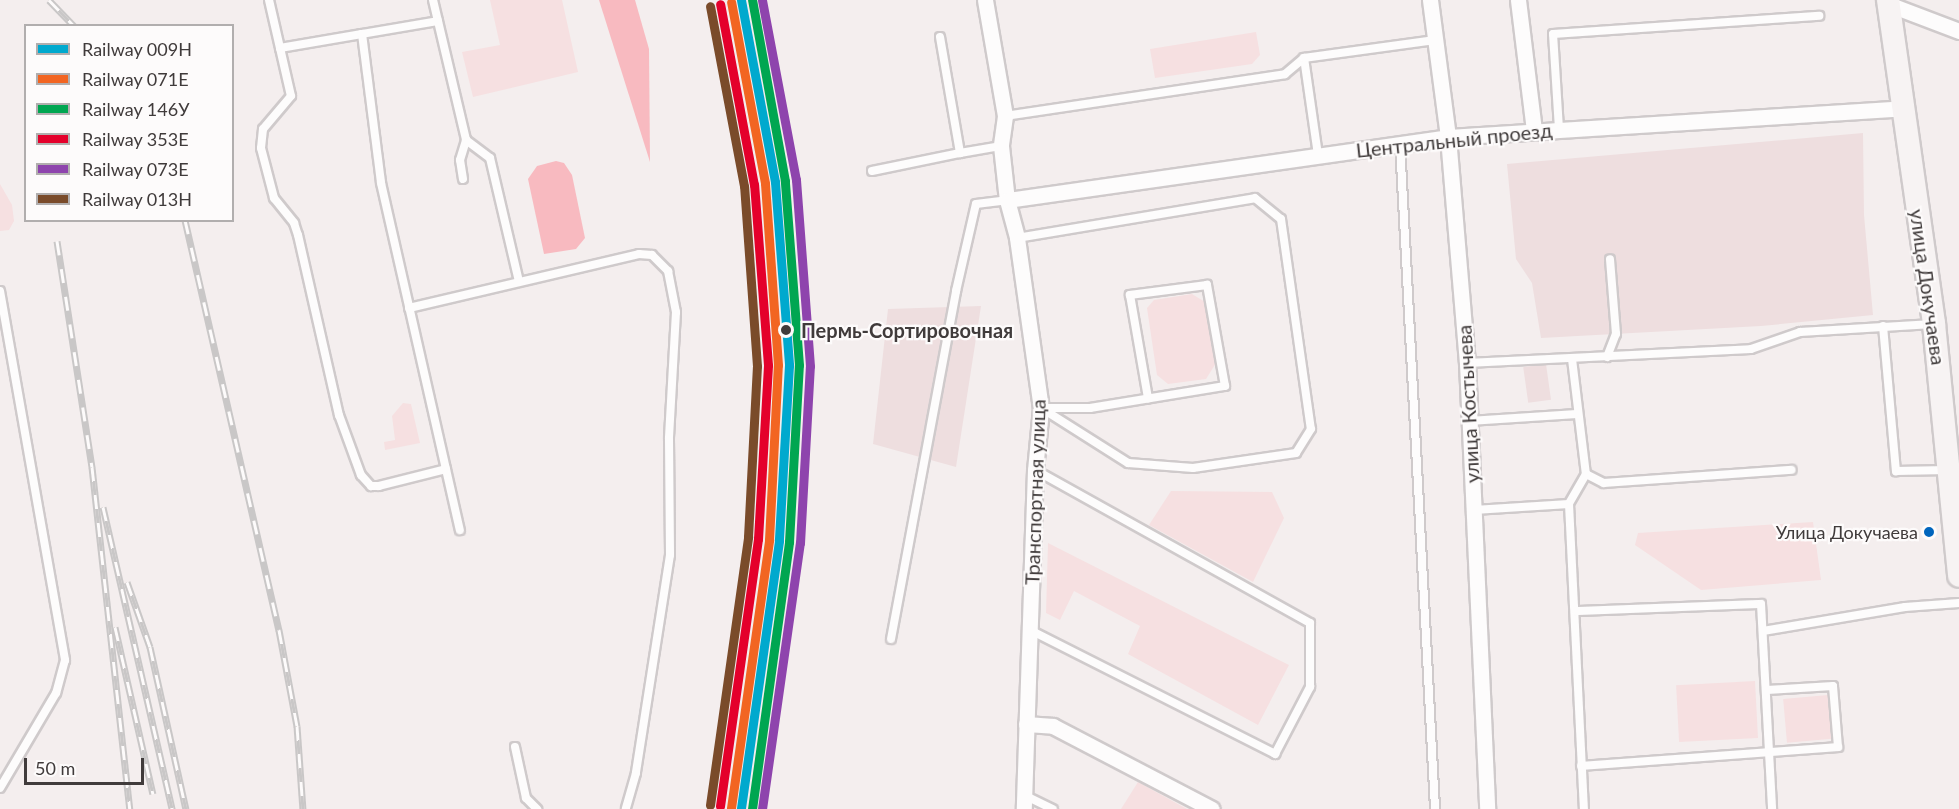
<!DOCTYPE html>
<html>
<head>
<meta charset="utf-8">
<style>
	body { margin:0 }
	#map { position:relative; width:1959px; height:809px; overflow:hidden; background:#f4eeee; font-family:Lato,sans-serif }
	div>[style] { position:absolute }
	.built>* { inset:0; background:#eededf; transform-origin:0 0 }
	.green>* { inset:0; background:#f6e0e1; transform-origin:0 0 }
	.forest>* { inset:0; background:#f8bac0 }
	.roads { filter:drop-shadow(2px 0 #cfcacb) drop-shadow(-2px 0 #cfcacb) drop-shadow(0 2px #cfcacb) drop-shadow(0 -2px #cfcacb) }
	.lane>* { height:8px; margin:-4px; padding:0 4px; transform-origin:4px; border-radius:4px; background:#fdfcfc }
	.street>* { height:15px; margin:-7.5px; padding:0 7.5px; transform-origin:7.5px; border-radius:7.5px; background:#fdfcfc }
	.secondary>* { height:22px; margin:-11px; padding:0 11px; transform-origin:11px; border-radius:11px; background:#f7f3f3 }
	.rail>* { height:7px; margin-top:-3.5px; transform-origin:0; background:repeating-linear-gradient(90deg,#fdfbfb 0 14px,#c9c7c7 0 28px); box-sizing:border-box; border-block:2px solid #c9c7c7 }
	.rail-1>* { height:9px; margin:-4.5px; padding:0 4.5px; transform-origin:4.5px; border-radius:4.5px; background:#00a9ce }
	.rail-2>* { height:9px; margin:-4.5px; padding:0 4.5px; transform-origin:4.5px; border-radius:4.5px; background:#f26522 }
	.rail-3>* { height:9px; margin:-4.5px; padding:0 4.5px; transform-origin:4.5px; border-radius:4.5px; background:#00a651 }
	.rail-4>* { height:9px; margin:-4.5px; padding:0 4.5px; transform-origin:4.5px; border-radius:4.5px; background:#e4002b }
	.rail-5>* { height:9px; margin:-4.5px; padding:0 4.5px; transform-origin:4.5px; border-radius:4.5px; background:#8e44ad }
	.rail-6>* { height:9px; margin:-4.5px; padding:0 4.5px; transform-origin:4.5px; border-radius:4.5px; background:#7a4b2a }
	.dots>* { width:16px; height:16px; translate:-50% -50%; box-sizing:border-box; border:3px solid #fdfbfb; border-radius:50% }
	span { translate:-50% -50%; white-space:nowrap; text-align:center; line-height:1.15; -webkit-text-stroke:4.5px #fdfbfb; paint-order:stroke }
	.bus-label { font-size:18px; color:#403b3b }
	.right { translate:-100% -50%; text-align:right }
	.street-label { font-size:20px; color:#403b3b }
	.stop-label { font-size:20px; color:#403b3b; font-weight:700 }
	.left { translate:0 -50%; text-align:left }
	.legend { position:absolute; left:24px; top:24px; width:210px; height:198px; box-sizing:border-box; background:#fdfbfb; border:2px solid #b1aeae; margin:0; padding:8px 10px; list-style:none; font-size:18px; color:#403b3b }
	.legend li { display:flex; align-items:center; gap:12px; height:30px }
	.legend b { width:30px; border:2px solid #b1aeae }
	.scale { position:absolute; left:24px; top:758px; width:120px; height:27px; box-sizing:border-box; border:3px solid #403b3b; border-top:0; padding-left:8px; font-size:18px; line-height:21px; white-space:nowrap; color:#403b3b; -webkit-text-stroke:4px #fdfbfb; paint-order:stroke }
</style>
</head>
<body>
<div id="map">
	<div class="built">
		<i style="clip-path:polygon(1863px 133px,1864px 215px,1873px 315px,1761px 326px,1541px 338px,1532px 283px,1516px 259px,1507px 164px)"></i>
		<i style="clip-path:polygon(981px 306px,956px 467px,873px 444px,888px 309px)"></i>
		<i style="left:1546px;top:364px;width:36px;height:23px;rotate:82deg"></i>
	</div>
	<div class="green">
		<i style="clip-path:polygon(490px 0,562px 0,578px 72px,473px 97px,462px 52px,500px 45px)"></i>
		<i style="clip-path:polygon(1256px 32px,1260px 55px,1252px 64px,1155px 78px,1150px 49px)"></i>
		<i style="clip-path:polygon(0 184px,12px 205px,14px 221px,9px 230px,0 231px)"></i>
		<i style="clip-path:polygon(1192px 294px,1205px 302px,1216px 363px,1206px 379px,1168px 384px,1157px 375px,1147px 308px,1154px 300px)"></i>
		<i style="clip-path:polygon(403px 403px,411px 404px,420px 443px,385px 450px,384px 442px,395px 440px,392px 416px)"></i>
		<i style="clip-path:polygon(1171px 491px,1272px 492px,1284px 518px,1253px 582px,1149px 525px)"></i>
		<i style="clip-path:polygon(1813px 522px,1821px 580px,1701px 590px,1635px 545px,1638px 533px)"></i>
		<i style="clip-path:polygon(1048px 543px,1289px 665px,1258px 725px,1128px 654px,1140px 626px,1074px 591px,1060px 620px,1046px 613px)"></i>
		<i style="left:1755px;top:681px;width:57px;height:79px;rotate:87deg"></i>
		<i style="left:1828px;top:695px;width:44px;height:45px;rotate:85deg"></i>
		<i style="clip-path:polygon(1138px 782px,1187px 809px,1121px 809px)"></i>
	</div>
	<div class="forest">
		<i style="clip-path:polygon(599px 0,635px 0,649px 49px,650px 162px)"></i>
		<i style="clip-path:polygon(556px 161px,564px 163px,572px 175px,585px 238px,576px 249px,544px 254px,528px 179px,537px 166px)"></i>
	</div>
	<div class="roads">
		<div class="lane">
			<i style="left:269px;top:0;width:49px;rotate:77.1deg"></i>
			<i style="left:280px;top:48px;width:83px;rotate:-9.7deg"></i>
			<i style="left:362px;top:34px;width:150px;rotate:82.7deg"></i>
			<i style="left:381px;top:183px;width:356px;rotate:77.2deg"></i>
			<i style="left:433px;top:0;width:144px;rotate:76.7deg"></i>
			<i style="left:466px;top:140px;width:30px;rotate:37deg"></i>
			<i style="left:490px;top:158px;width:127px;rotate:76.8deg"></i>
			<i style="left:362px;top:34px;width:77px;rotate:-9.7deg"></i>
			<i style="left:940px;top:37px;width:118px;rotate:80.2deg"></i>
			<i style="left:960px;top:153px;width:42px;rotate:-9.7deg"></i>
			<i style="left:280px;top:48px;width:49px;rotate:77.1deg"></i>
			<i style="left:291px;top:96px;width:43px;rotate:130.3deg"></i>
			<i style="left:263px;top:129px;width:19px;rotate:96deg"></i>
			<i style="left:261px;top:148px;width:52px;rotate:75.4deg"></i>
			<i style="left:274px;top:198px;width:32px;rotate:51deg"></i>
			<i style="left:294px;top:223px;width:13px;rotate:72deg"></i>
			<i style="left:298px;top:235px;width:185px;rotate:77.2deg"></i>
			<i style="left:339px;top:415px;width:64px;rotate:69.9deg"></i>
			<i style="left:361px;top:475px;width:15px;rotate:48deg"></i>
			<i style="left:371px;top:486px;width:8px"></i>
			<i style="left:379px;top:486px;width:69px;rotate:-14.2deg"></i>
			<i style="left:1005px;top:116px;width:283px;rotate:-8.5deg"></i>
			<i style="left:1285px;top:74px;width:25px;rotate:-40deg"></i>
			<i style="left:1559px;top:129px;width:95px;rotate:-93.6deg"></i>
			<i style="left:1553px;top:34px;width:267px;rotate:-3.9deg"></i>
			<i style="left:1400px;top:143px;width:667px;rotate:86.99deg"></i>
			<i style="left:1318px;top:155px;width:98px;rotate:-98.2deg"></i>
			<i style="left:1304px;top:58px;width:132px;rotate:-7.8deg"></i>
			<i style="left:872px;top:171px;width:90px;rotate:-11.6deg"></i>
			<i style="left:463px;top:179px;width:19px;rotate:-99deg"></i>
			<i style="left:460px;top:160px;width:21px;rotate:-73deg"></i>
			<i style="left:1017px;top:238px;width:241px;rotate:-9.5deg"></i>
			<i style="left:1255px;top:198px;width:33px;rotate:39deg"></i>
			<i style="left:1281px;top:219px;width:212px;rotate:81.9deg"></i>
			<i style="left:1311px;top:429px;width:28px;rotate:122deg"></i>
			<i style="left:1296px;top:453px;width:104px;rotate:171.7deg"></i>
			<i style="left:1193px;top:468px;width:65px;rotate:-175.6deg"></i>
			<i style="left:1128px;top:463px;width:103px;rotate:-147.7deg"></i>
			<i style="left:0;top:291px;width:375px;rotate:80deg"></i>
			<i style="left:65px;top:660px;width:34px;rotate:105deg"></i>
			<i style="left:56px;top:693px;width:110px;rotate:120.5deg"></i>
			<i style="left:409px;top:308px;width:236px;rotate:-13.2deg"></i>
			<i style="left:639px;top:254px;width:13px;rotate:4deg"></i>
			<i style="left:652px;top:255px;width:23px;rotate:45deg"></i>
			<i style="left:668px;top:271px;width:42px;rotate:79deg"></i>
			<i style="left:676px;top:312px;width:127px;rotate:93.2deg"></i>
			<i style="left:669px;top:439px;width:116px;rotate:89.5deg"></i>
			<i style="left:670px;top:555px;width:221px;rotate:98.9deg"></i>
			<i style="left:636px;top:773px;width:37px;rotate:106deg"></i>
			<i style="left:1883px;top:326px;width:146px;rotate:84.9deg"></i>
			<i style="left:1896px;top:471px;width:51px;rotate:-1.1deg"></i>
			<i style="left:1607px;top:357px;width:25px;rotate:-69deg"></i>
			<i style="left:1616px;top:334px;width:75px;rotate:-94.6deg"></i>
			<i style="left:1572px;top:359px;width:116px;rotate:83.1deg"></i>
			<i style="left:1586px;top:474px;width:34px;rotate:120deg"></i>
			<i style="left:1569px;top:504px;width:305px;rotate:87.2deg"></i>
			<i style="left:1467px;top:363px;width:284px;rotate:-2.8deg"></i>
			<i style="left:1751px;top:349px;width:52px;rotate:-19.1deg"></i>
			<i style="left:1800px;top:332px;width:133px;rotate:-3.4deg"></i>
			<i style="left:1041px;top:408px;width:49px"></i>
			<i style="left:1090px;top:408px;width:137px;rotate:-9.3deg"></i>
			<i style="left:1225px;top:386px;width:103px;rotate:-100.1deg"></i>
			<i style="left:1207px;top:285px;width:78px;rotate:172.6deg"></i>
			<i style="left:1130px;top:295px;width:105px;rotate:80.1deg"></i>
			<i style="left:1469px;top:421px;width:108px;rotate:-3.7deg"></i>
			<i style="left:1586px;top:474px;width:20px;rotate:27deg"></i>
			<i style="left:1604px;top:483px;width:188px;rotate:-4deg"></i>
			<i style="left:1474px;top:510px;width:95px;rotate:-3.6deg"></i>
			<i style="left:1576px;top:611px;width:185px;rotate:-2.2deg"></i>
			<i style="left:1761px;top:604px;width:205px;rotate:86.9deg"></i>
			<i style="left:1030px;top:630px;width:275px;rotate:26.8deg"></i>
			<i style="left:1275px;top:754px;width:76px;rotate:-62.4deg"></i>
			<i style="left:1310px;top:687px;width:64px;rotate:-90deg"></i>
			<i style="left:1310px;top:623px;width:315px;rotate:-150.9deg"></i>
			<i style="left:1763px;top:631px;width:144px;rotate:-9.6deg"></i>
			<i style="left:1905px;top:607px;width:54px;rotate:-4.2deg"></i>
			<i style="left:891px;top:639px;width:354px;rotate:-79.4deg"></i>
			<i style="left:956px;top:291px;width:89px;rotate:-77.1deg"></i>
			<i style="left:976px;top:204px;width:31px;rotate:-7deg"></i>
			<i style="left:515px;top:747px;width:52px;rotate:77.8deg"></i>
			<i style="left:526px;top:798px;width:16px;rotate:45deg"></i>
			<i style="left:1581px;top:766px;width:258px;rotate:-4.2deg"></i>
			<i style="left:1838px;top:747px;width:61px;rotate:-94.7deg"></i>
			<i style="left:1833px;top:686px;width:66px;rotate:176.5deg"></i>
			<i style="left:1024px;top:795px;width:32px;rotate:26deg"></i>
		</div>
		<div class="street">
			<i style="left:985px;top:0;width:118px;rotate:80.2deg"></i>
			<i style="left:1005px;top:116px;width:30px;rotate:98deg"></i>
			<i style="left:1001px;top:146px;width:54px;rotate:83.7deg"></i>
			<i style="left:1007px;top:200px;width:39px;rotate:75deg"></i>
			<i style="left:1017px;top:238px;width:172px;rotate:82deg"></i>
			<i style="left:1041px;top:408px;width:62px;rotate:95.5deg"></i>
			<i style="left:1035px;top:470px;width:339px;rotate:91.9deg"></i>
			<i style="left:1430px;top:0;width:138px;rotate:82.5deg"></i>
			<i style="left:1448px;top:137px;width:227px;rotate:85.2deg"></i>
			<i style="left:1467px;top:363px;width:446px;rotate:87.4deg"></i>
			<i style="left:1518px;top:0;width:132px;rotate:83deg"></i>
			<i style="left:1888px;top:4px;width:76px;rotate:20.8deg"></i>
			<i style="left:1007px;top:200px;width:445px;rotate:-8.1deg"></i>
			<i style="left:1448px;top:137px;width:457px;rotate:-3.6deg"></i>
			<i style="left:1026px;top:724px;width:27px;rotate:4deg"></i>
			<i style="left:1053px;top:726px;width:179px;rotate:27.6deg"></i>
		</div>
		<div class="secondary">
			<i style="left:1888px;top:0;width:327px;rotate:81.9deg"></i>
			<i style="left:1934px;top:324px;width:253px;rotate:84.3deg"></i>
		</div>
	</div>
	<div class="rail">
		<i style="left:49px;top:0;width:36px;rotate:46deg"></i>
		<i style="left:185px;top:220px;width:421px;rotate:77.1deg"></i>
		<i style="left:279px;top:630px;width:98px;rotate:79.4deg"></i>
		<i style="left:297px;top:726px;width:83px;rotate:85.9deg"></i>
		<i style="left:57px;top:241px;width:229px;rotate:81.2deg"></i>
		<i style="left:92px;top:467px;width:344px;rotate:83.7deg"></i>
		<i style="left:103px;top:507px;width:310px;rotate:77.1deg"></i>
		<i style="left:127px;top:582px;width:69px;rotate:70.5deg"></i>
		<i style="left:150px;top:647px;width:166px;rotate:77.5deg"></i>
		<i style="left:115px;top:627px;width:171px;rotate:77.2deg"></i>
	</div>
	<div class="rail-1">
		<i style="left:741px;top:0;width:185px;rotate:79.4deg"></i>
		<i style="left:775px;top:182px;width:184px;rotate:85.6deg"></i>
		<i style="left:789px;top:365px;width:176px;rotate:93.3deg"></i>
		<i style="left:779px;top:541px;width:271px;rotate:98.1deg"></i>
	</div>
	<div class="rail-2">
		<i style="left:731px;top:808px;width:271px;rotate:-81.9deg"></i>
		<i style="left:769px;top:540px;width:175px;rotate:-87.1deg"></i>
		<i style="left:778px;top:365px;width:182px;rotate:-94.1deg"></i>
		<i style="left:765px;top:183px;width:184px;rotate:-100.6deg"></i>
	</div>
	<div class="rail-3">
		<i style="left:752px;top:809px;width:270px;rotate:-82.1deg"></i>
		<i style="left:789px;top:542px;width:177px;rotate:-86.8deg"></i>
		<i style="left:799px;top:365px;width:185px;rotate:-94.4deg"></i>
		<i style="left:785px;top:181px;width:184px;rotate:-100.3deg"></i>
	</div>
	<div class="rail-4">
		<i style="left:720px;top:806px;width:270px;rotate:-81.9deg"></i>
		<i style="left:758px;top:539px;width:174px;rotate:-86.7deg"></i>
		<i style="left:768px;top:365px;width:181px;rotate:-94.4deg"></i>
		<i style="left:754px;top:185px;width:184px;rotate:-100.6deg"></i>
	</div>
	<div class="rail-5">
		<i style="left:762px;top:809px;width:269px;rotate:-81.9deg"></i>
		<i style="left:800px;top:543px;width:177px;rotate:-86.8deg"></i>
		<i style="left:810px;top:366px;width:187px;rotate:-94.3deg"></i>
		<i style="left:796px;top:180px;width:183px;rotate:-100.7deg"></i>
	</div>
	<div class="rail-6">
		<i style="left:710px;top:805px;width:271px;rotate:-81.9deg"></i>
		<i style="left:748px;top:537px;width:171px;rotate:-87deg"></i>
		<i style="left:757px;top:366px;width:180px;rotate:-94.1deg"></i>
		<i style="left:744px;top:186px;width:183px;rotate:-100.7deg"></i>
	</div>
	<div class="dots">
		<i style="left:786px;top:330px;background:#403b3b"></i>
		<i style="left:1929px;top:532px;background:#0065bd"></i>
	</div>
	<div class="bus-label">
		<span class="right" style="left:1918px;top:532px">Улица Докучаева</span>
	</div>
	<div class="street-label">
		<span style="left:1454px;top:140px;rotate:-6deg">Центральный проезд</span>
		<span style="left:1928px;top:287px;rotate:82deg">улица Докучаева</span>
		<span style="left:1468px;top:404px;rotate:-93deg">улица Костычева</span>
		<span style="left:1035px;top:492px;rotate:-88deg">Транспортная улица</span>
	</div>
	<div class="stop-label">
		<span class="left" style="left:801px;top:330px">Пермь-Сортировочная</span>
	</div>
	<ul class="legend">
	<li><b style="height:8px;background:#00a9ce"></b>Railway 009Н</li>
	<li><b style="height:8px;background:#f26522"></b>Railway 071Е</li>
	<li><b style="height:8px;background:#00a651"></b>Railway 146У</li>
	<li><b style="height:8px;background:#e4002b"></b>Railway 353Е</li>
	<li><b style="height:8px;background:#8e44ad"></b>Railway 073Е</li>
	<li><b style="height:8px;background:#7a4b2a"></b>Railway 013Н</li>
	</ul>
	<div class="scale">50 m</div>
</div>
</body>
</html>
